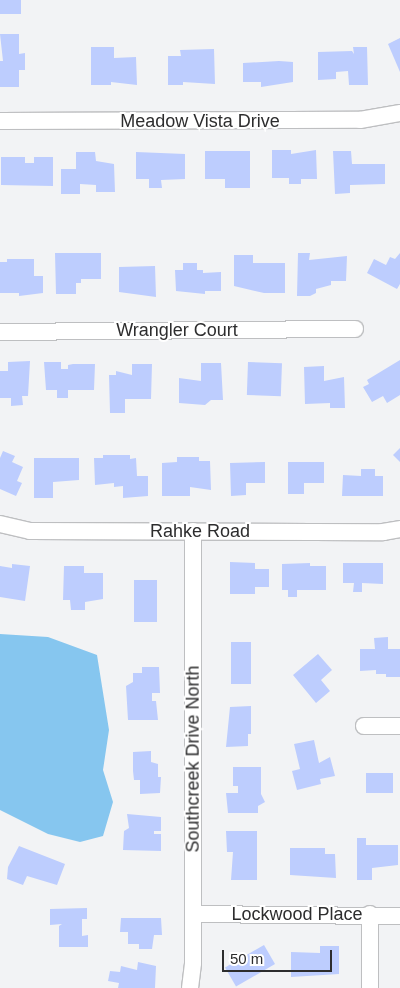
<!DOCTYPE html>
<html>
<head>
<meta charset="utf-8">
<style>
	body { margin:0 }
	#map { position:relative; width:400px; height:988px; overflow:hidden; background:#f2f3f5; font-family:Helvetica,sans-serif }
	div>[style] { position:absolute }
	.water>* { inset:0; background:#86c6ef }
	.building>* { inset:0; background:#bdcdfe; transform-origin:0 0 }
	.roads { filter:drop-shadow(1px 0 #bebfc1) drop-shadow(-1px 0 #bebfc1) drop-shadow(0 1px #bebfc1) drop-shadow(0 -1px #bebfc1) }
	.minor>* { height:16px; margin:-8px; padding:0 8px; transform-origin:8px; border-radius:8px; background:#fff }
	span { translate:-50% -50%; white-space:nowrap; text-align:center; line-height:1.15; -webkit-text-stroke:4px #fff; paint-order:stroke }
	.street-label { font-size:18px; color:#2d2d2e }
	.scale { position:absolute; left:222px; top:950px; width:110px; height:22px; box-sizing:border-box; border:2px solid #2d2d2e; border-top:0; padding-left:6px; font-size:15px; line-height:18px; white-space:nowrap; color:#2d2d2e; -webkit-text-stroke:4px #fff; paint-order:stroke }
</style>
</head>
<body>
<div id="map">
	<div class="water">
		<i style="clip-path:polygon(0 634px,48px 637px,97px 655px,109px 730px,103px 770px,113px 802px,103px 836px,80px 842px,48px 834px,0 810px)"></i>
	</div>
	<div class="building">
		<i style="left:0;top:0;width:21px;height:14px"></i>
		<i style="clip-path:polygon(0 34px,19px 34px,19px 54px,25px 53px,25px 70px,19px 70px,19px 87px,0 87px,0 61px,3px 61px)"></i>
		<i style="clip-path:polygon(400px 38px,400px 72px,388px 44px)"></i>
		<i style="clip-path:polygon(91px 47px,114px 47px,114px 58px,136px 57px,137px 85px,111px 82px,111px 85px,91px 85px)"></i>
		<i style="clip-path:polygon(353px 47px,367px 47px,368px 85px,349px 85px,348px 71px,336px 72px,336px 79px,318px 80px,318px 52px,352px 51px,354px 54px)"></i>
		<i style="clip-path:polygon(214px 49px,215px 84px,183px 82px,183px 85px,168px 85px,168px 56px,181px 56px,180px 50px)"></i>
		<i style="clip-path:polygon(279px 61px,293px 62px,293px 82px,261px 87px,261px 82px,243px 82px,243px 63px)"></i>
		<i style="clip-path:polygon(272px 150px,291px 150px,291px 154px,316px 150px,317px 179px,301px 179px,301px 184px,289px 184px,289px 178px,272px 178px)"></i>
		<i style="clip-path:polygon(205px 151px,250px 151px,250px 188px,225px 188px,225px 179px,205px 179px)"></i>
		<i style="clip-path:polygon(333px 151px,351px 151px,352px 164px,385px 164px,385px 184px,350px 185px,350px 193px,335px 194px)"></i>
		<i style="clip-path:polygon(76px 152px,95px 152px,96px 161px,114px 164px,115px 192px,96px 192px,96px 185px,80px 184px,80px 194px,61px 194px,61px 169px,76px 169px)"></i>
		<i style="clip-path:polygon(136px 152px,185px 154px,185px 179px,161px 180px,162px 188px,149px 188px,149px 179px,136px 179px)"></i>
		<i style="clip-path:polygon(1px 157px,25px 157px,25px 163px,34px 163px,34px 157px,53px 157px,53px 186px,1px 185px)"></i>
		<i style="clip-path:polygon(55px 253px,101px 253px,101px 279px,81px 279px,81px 283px,76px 283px,76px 294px,56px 294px)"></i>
		<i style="clip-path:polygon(298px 253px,310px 253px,309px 260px,347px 256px,346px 281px,331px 281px,331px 285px,316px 289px,316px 293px,310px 296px,297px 296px)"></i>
		<i style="clip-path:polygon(400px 253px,400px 284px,397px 289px,367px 273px,374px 259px,386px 265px,390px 257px,395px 259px)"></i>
		<i style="clip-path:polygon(234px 255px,253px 255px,253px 263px,285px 263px,285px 293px,264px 293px,234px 286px)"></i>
		<i style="clip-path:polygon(7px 259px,34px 259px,34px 276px,43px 276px,43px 293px,19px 296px,19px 293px,0 293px,0 262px,7px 262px)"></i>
		<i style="clip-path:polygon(183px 263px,197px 263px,197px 270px,203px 270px,203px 273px,221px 272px,221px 291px,205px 291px,205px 294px,176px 291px,175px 270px,183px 270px)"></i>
		<i style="clip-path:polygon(155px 266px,156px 297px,119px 292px,119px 267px)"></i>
		<i style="clip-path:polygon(400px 360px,400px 395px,387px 403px,383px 396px,372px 402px,363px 387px,369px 384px,367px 380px)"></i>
		<i style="clip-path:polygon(30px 361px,28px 396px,22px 396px,23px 405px,11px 406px,11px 398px,0 398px,0 371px,8px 371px,8px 362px)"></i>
		<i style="clip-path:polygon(44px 362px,61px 362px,61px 369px,68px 369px,68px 365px,73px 364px,95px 364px,94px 390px,68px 390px,68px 398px,57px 398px,57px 390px,46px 390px)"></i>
		<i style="left:248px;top:362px;width:34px;height:33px;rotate:2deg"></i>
		<i style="clip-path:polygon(201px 363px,221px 363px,223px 400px,211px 400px,205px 405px,179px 403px,179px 378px,201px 381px)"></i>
		<i style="clip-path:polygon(132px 364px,152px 364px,151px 399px,125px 399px,125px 413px,110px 413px,109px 375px,116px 375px,116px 371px,132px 375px)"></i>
		<i style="clip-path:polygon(324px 366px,324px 381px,344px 377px,345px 408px,330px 408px,330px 403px,305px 404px,304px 367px)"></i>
		<i style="clip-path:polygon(400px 448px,400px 462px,393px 455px)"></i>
		<i style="clip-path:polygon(3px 451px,15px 456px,12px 462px,23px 467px,17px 481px,22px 483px,16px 496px,0 489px,0 458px)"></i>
		<i style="clip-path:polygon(103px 455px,130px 455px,130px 459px,136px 458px,137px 476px,148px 476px,148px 496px,123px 498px,123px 486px,114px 487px,114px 483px,95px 485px,94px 458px,103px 458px)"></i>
		<i style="clip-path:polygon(177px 457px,199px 457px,199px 461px,210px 461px,211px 490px,190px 487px,190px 496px,162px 496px,162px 463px,177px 462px)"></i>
		<i style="clip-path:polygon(34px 458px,79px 458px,79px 480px,53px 482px,53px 498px,34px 498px)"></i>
		<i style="clip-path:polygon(265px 462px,265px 483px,246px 483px,246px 495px,231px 496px,230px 463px)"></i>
		<i style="clip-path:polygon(288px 462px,324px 462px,324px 483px,304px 483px,304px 494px,288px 494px)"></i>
		<i style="clip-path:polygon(361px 469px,375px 469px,375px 476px,383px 476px,383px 496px,342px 496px,343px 475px,361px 476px)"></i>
		<i style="clip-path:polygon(230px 562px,255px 563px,255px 569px,269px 569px,269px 587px,255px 587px,255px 594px,230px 594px)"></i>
		<i style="clip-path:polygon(310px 563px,310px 566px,326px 566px,326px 590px,297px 590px,297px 597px,288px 597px,288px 590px,282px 590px,282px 564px)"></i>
		<i style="clip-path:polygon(343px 563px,383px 563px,383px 584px,362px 583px,362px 592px,353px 592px,354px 583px,343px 583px)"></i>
		<i style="clip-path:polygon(12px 564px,30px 566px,25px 601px,0 597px,0 566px,12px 568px)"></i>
		<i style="clip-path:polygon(64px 566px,84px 566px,84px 573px,103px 573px,103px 599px,85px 602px,85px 610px,71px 610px,70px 600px,63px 600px)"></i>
		<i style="left:134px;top:580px;width:23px;height:42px"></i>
		<i style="clip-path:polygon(388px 637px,388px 649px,400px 649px,400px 677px,386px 677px,386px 674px,376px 674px,376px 670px,360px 671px,360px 649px,375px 649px,374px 638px)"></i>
		<i style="left:231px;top:642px;width:20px;height:42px"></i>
		<i style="clip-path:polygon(318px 654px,332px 670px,321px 680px,330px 691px,316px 703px,293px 675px)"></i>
		<i style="clip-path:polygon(142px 667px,159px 667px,160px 693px,152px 693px,152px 701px,156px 701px,158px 720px,128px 720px,126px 686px,133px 682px,133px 673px,142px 673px)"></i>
		<i style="clip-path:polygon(251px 706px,251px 734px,248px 734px,248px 746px,226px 747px,230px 707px)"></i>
		<i style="clip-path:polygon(314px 740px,319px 763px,330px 757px,335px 776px,320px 779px,321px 784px,297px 790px,292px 771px,300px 769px,294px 744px)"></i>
		<i style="clip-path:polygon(151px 751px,151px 762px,158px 764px,158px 777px,161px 777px,160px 793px,140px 794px,140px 780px,134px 780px,133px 771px,133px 752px)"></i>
		<i style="clip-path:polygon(233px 767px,261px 767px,261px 794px,265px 802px,258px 806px,258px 813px,228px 813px,226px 793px,238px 793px,238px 786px,233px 786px)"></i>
		<i style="left:366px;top:773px;width:27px;height:20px"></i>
		<i style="clip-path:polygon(127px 814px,161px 817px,161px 831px,154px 831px,154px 834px,161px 834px,161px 851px,123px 850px,124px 831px,129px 828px)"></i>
		<i style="clip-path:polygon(226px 831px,257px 831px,257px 880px,231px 880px,233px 852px,227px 852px)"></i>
		<i style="clip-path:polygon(357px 838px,366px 838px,366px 845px,398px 845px,398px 865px,372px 868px,372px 880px,357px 880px)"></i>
		<i style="clip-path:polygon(19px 846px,65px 864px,57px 885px,27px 876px,23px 885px,7px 879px,8px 867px)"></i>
		<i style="clip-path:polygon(290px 848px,325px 848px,325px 854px,335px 854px,336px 878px,290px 875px)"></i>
		<i style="clip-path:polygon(87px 908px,87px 919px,82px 919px,82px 936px,88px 935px,88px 947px,59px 947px,59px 926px,62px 924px,50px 925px,50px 909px)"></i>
		<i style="clip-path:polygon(161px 918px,162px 935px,154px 935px,152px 949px,139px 949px,139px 944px,128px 944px,128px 932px,120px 932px,121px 918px)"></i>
		<i style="left:264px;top:945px;width:22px;height:45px;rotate:60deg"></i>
		<i style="clip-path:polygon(320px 946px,339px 946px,339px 974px,291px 977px,291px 952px,320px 953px)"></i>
		<i style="clip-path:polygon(138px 962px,156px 966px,155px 988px,118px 988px,119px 983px,108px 981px,110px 971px,120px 972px,121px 966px,137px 970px)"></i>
	</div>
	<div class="roads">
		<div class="minor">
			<i style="left:0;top:121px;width:360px;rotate:-0.2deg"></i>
			<i style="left:360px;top:120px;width:41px;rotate:-9.9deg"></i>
			<i style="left:0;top:332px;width:355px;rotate:-0.5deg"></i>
			<i style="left:0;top:524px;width:31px;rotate:13deg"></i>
			<i style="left:30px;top:531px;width:353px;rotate:0.2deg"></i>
			<i style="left:383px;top:532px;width:17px;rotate:-10deg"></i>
			<i style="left:364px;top:726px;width:36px"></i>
			<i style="left:193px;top:914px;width:207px;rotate:0.6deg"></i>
			<i style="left:190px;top:988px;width:25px;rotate:-83deg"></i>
			<i style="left:193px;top:963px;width:432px;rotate:-90deg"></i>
			<i style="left:370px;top:988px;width:74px;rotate:-90deg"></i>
		</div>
	</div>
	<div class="street-label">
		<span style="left:200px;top:121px">Meadow Vista Drive</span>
		<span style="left:177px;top:330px">Wrangler Court</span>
		<span style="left:200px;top:531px">Rahke Road</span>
		<span style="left:193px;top:759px;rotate:-90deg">Southcreek Drive North</span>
		<span style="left:297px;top:914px">Lockwood Place</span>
	</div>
	<div class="scale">50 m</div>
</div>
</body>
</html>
